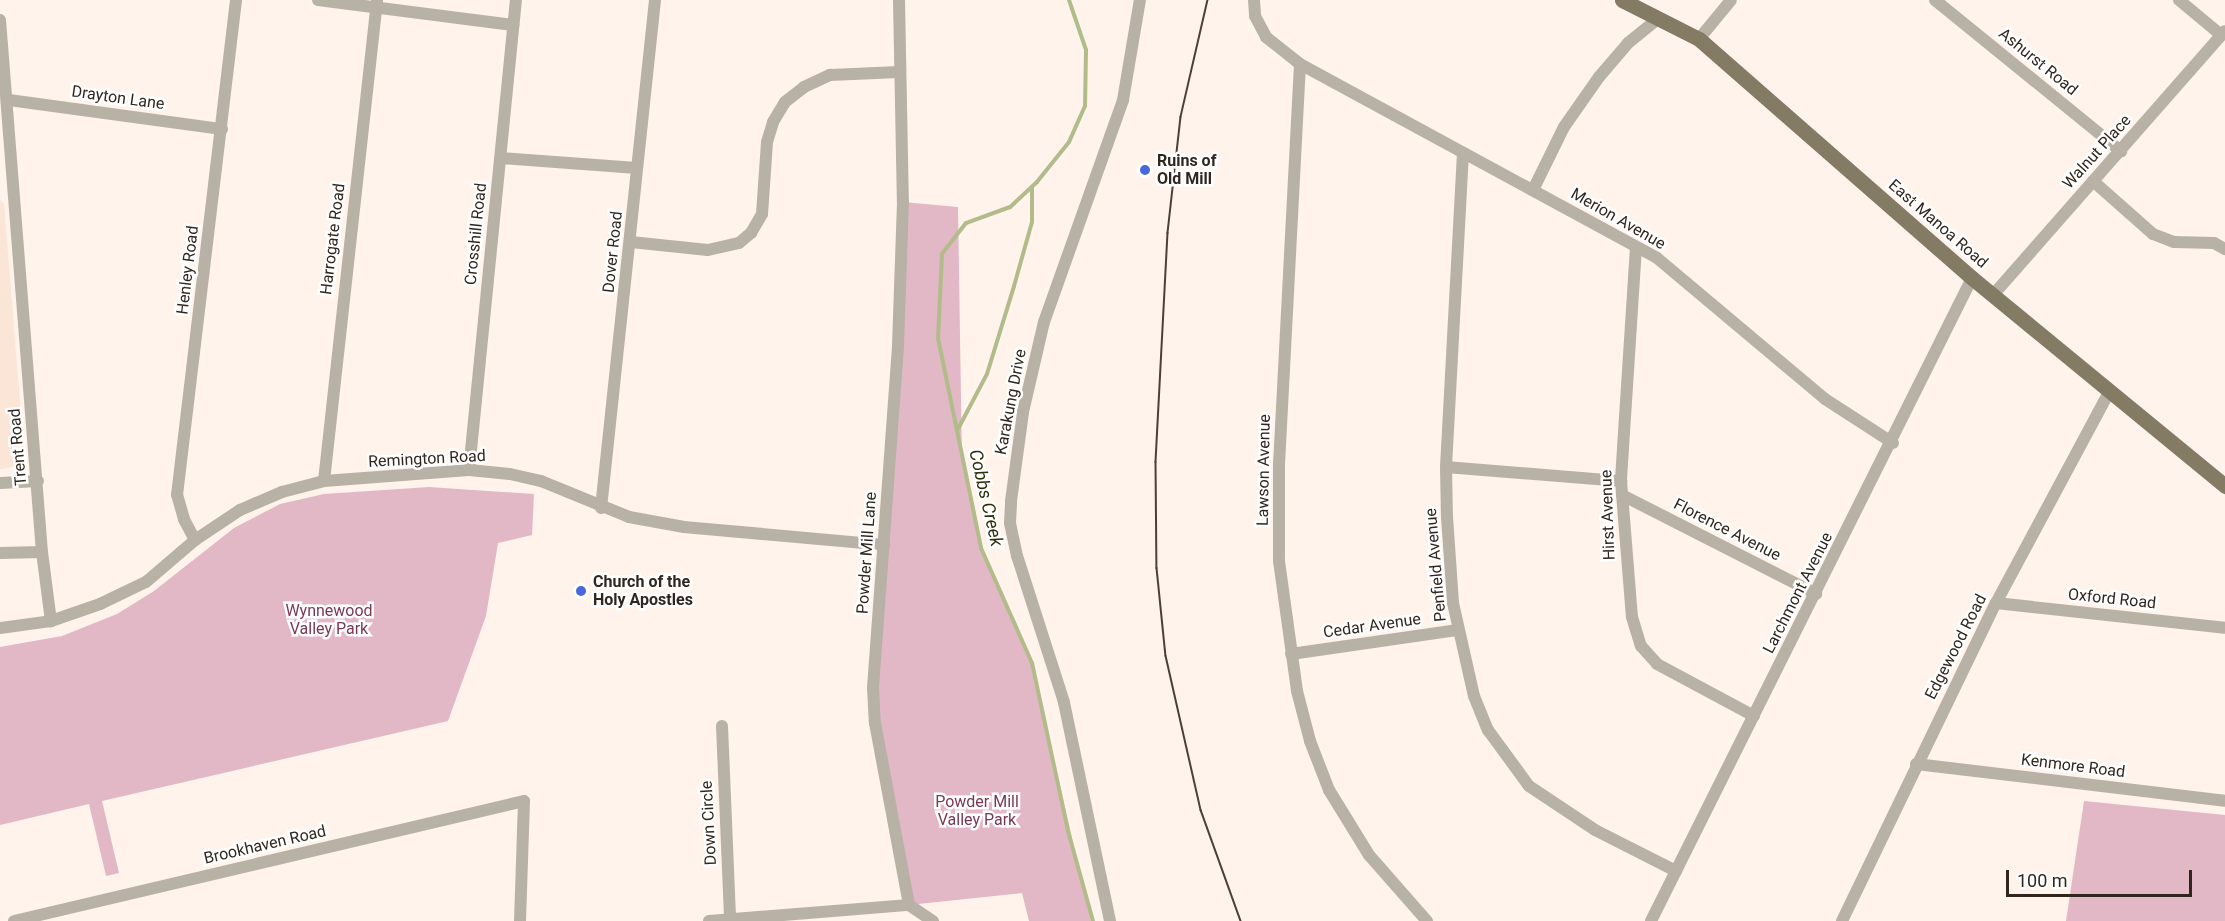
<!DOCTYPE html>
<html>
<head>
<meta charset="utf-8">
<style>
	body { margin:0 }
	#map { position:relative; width:2225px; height:921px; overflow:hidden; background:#fff3eb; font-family:Roboto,sans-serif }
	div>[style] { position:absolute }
	.built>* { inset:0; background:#fae5d6 }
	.green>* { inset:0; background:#e2b8c6 }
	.stream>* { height:4px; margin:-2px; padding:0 2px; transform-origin:2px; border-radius:2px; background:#b2bc8a }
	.minor>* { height:12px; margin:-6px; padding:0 6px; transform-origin:6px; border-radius:6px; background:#b8b2a6 }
	.major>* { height:15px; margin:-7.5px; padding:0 7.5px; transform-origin:7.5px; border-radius:7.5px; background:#847b64 }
	.tram>* { height:1.5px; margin:-0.75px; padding:0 0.75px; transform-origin:0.75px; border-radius:0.75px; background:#4a4039 }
	.dots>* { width:16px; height:16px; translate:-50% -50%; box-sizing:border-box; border:3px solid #fff; border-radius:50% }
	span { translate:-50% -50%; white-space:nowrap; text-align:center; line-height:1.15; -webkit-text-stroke:5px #fff; paint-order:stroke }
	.street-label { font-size:16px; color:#30261f }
	.poi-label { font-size:16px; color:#30261f; font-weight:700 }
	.left { translate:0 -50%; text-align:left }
	.park-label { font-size:16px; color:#7b3852 }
	.water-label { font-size:18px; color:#2b3009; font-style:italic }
	.scale { position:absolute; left:2006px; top:870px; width:186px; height:27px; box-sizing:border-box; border:3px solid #30261f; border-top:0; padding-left:8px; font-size:18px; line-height:21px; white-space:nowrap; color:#30261f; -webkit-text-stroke:4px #fff; paint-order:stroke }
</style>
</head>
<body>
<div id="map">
	<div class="built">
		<i style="clip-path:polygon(0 200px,4px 204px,25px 465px,0 469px)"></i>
	</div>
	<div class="green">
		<i style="clip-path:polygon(903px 202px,958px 207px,962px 463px,981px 548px,1032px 663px,1091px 921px,1029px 921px,1022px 893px,909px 905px,875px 723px)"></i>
		<i style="clip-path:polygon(429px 487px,534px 494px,532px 535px,498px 543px,486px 616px,448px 721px,102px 801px,119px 873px,106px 876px,89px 804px,0 825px,0 647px,62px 636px,117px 614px,154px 591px,234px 528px,280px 504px,324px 494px)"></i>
		<i style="clip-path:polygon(2084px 801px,2225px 815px,2225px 921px,2066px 921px)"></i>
	</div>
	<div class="stream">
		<i style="left:1069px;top:0;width:53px;rotate:71.2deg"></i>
		<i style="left:1086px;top:50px;width:56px;rotate:91deg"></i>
		<i style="left:1085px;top:106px;width:39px;rotate:114deg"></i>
		<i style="left:1069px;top:142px;width:51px;rotate:128.7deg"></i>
		<i style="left:1037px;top:182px;width:37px;rotate:137deg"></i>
		<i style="left:1010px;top:207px;width:47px;rotate:160deg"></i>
		<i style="left:966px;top:223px;width:39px;rotate:128deg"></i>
		<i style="left:942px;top:254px;width:84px;rotate:92.7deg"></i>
		<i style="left:938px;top:338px;width:214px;rotate:78.4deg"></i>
		<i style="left:981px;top:548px;width:126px;rotate:66.1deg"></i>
		<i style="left:1032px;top:663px;width:172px;rotate:77.9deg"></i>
		<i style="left:1068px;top:831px;width:93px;rotate:74.5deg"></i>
		<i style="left:958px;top:429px;width:62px;rotate:-62.2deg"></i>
		<i style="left:987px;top:374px;width:92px;rotate:-72.9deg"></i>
		<i style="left:1014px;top:286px;width:66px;rotate:-74.3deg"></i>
		<i style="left:1032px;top:222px;width:35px;rotate:-90deg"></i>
	</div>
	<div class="minor">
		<i style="left:318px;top:0;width:197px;rotate:7.3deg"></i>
		<i style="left:899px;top:0;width:202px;rotate:88.9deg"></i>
		<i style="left:903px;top:202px;width:145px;rotate:92deg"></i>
		<i style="left:898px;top:347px;width:342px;rotate:94.2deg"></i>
		<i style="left:873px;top:688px;width:35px;rotate:87deg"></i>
		<i style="left:875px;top:723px;width:185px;rotate:79.4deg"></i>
		<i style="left:1254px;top:0;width:16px;rotate:86deg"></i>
		<i style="left:1255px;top:16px;width:24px;rotate:62deg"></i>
		<i style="left:1266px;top:37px;width:43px;rotate:38.5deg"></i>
		<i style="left:1300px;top:64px;width:402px;rotate:93deg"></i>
		<i style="left:1279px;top:465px;width:96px;rotate:90deg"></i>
		<i style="left:1279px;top:561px;width:131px;rotate:82.1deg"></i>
		<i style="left:1297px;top:691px;width:52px;rotate:75.4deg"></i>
		<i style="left:1310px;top:741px;width:53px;rotate:68.8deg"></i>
		<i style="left:1329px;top:790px;width:76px;rotate:58.4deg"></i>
		<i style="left:1369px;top:855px;width:88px;rotate:48.7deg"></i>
		<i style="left:1935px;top:0;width:240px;rotate:39.1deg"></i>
		<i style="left:2179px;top:0;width:55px;rotate:39.8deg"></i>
		<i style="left:0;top:20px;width:534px;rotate:85.49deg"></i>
		<i style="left:42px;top:552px;width:70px;rotate:82.6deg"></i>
		<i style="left:1699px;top:39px;width:50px;rotate:-50.6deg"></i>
		<i style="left:1300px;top:64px;width:406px;rotate:28.5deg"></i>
		<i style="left:1657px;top:258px;width:219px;rotate:40deg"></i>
		<i style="left:1825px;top:399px;width:81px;rotate:32.9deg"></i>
		<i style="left:9px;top:100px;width:215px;rotate:7.8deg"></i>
		<i style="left:1463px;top:153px;width:314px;rotate:93.1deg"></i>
		<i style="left:1446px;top:467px;width:50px;rotate:88.9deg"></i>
		<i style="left:1447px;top:517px;width:86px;rotate:86deg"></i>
		<i style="left:1453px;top:603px;width:95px;rotate:77.3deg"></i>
		<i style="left:1474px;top:696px;width:37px;rotate:68deg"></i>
		<i style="left:1488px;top:730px;width:69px;rotate:53.8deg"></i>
		<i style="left:1529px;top:786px;width:79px;rotate:33.7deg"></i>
		<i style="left:1595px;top:830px;width:91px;rotate:26.8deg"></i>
		<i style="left:501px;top:158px;width:136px;rotate:4.2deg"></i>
		<i style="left:2093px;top:181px;width:80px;rotate:41.5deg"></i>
		<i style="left:2153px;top:234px;width:22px;rotate:21deg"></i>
		<i style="left:2174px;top:242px;width:40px;rotate:1.4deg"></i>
		<i style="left:2214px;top:243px;width:13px;rotate:29deg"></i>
		<i style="left:1533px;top:190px;width:70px;rotate:-63.8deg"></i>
		<i style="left:1564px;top:127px;width:61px;rotate:-55deg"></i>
		<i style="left:1599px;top:77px;width:45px;rotate:-49.5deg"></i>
		<i style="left:1628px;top:43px;width:38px;rotate:-39deg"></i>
		<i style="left:631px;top:242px;width:77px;rotate:5.9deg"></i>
		<i style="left:708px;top:250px;width:32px;rotate:-13deg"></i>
		<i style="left:739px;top:243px;width:16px;rotate:-40deg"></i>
		<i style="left:751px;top:233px;width:22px;rotate:-60deg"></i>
		<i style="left:762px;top:214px;width:72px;rotate:-86deg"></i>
		<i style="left:767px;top:142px;width:21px;rotate:-73deg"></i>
		<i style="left:773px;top:122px;width:23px;rotate:-59deg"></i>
		<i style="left:785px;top:102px;width:24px;rotate:-38deg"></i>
		<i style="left:804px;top:87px;width:29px;rotate:-25deg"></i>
		<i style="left:830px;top:75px;width:69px;rotate:-2.5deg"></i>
		<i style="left:1636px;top:247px;width:234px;rotate:93.7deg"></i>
		<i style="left:1621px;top:481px;width:136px;rotate:85.4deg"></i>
		<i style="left:1632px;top:617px;width:30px;rotate:73deg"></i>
		<i style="left:1641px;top:646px;width:24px;rotate:48deg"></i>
		<i style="left:1657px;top:664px;width:110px;rotate:28.2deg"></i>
		<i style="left:1993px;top:295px;width:351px;rotate:-48.7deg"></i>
		<i style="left:1446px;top:467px;width:176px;rotate:4.6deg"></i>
		<i style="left:469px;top:470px;width:472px;rotate:-84.3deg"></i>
		<i style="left:324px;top:481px;width:484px;rotate:-83.7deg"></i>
		<i style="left:0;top:483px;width:38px;rotate:-3deg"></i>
		<i style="left:1622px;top:495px;width:218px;rotate:27deg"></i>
		<i style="left:601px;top:508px;width:511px;rotate:-83.93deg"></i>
		<i style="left:195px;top:540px;width:24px;rotate:-118deg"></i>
		<i style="left:184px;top:519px;width:25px;rotate:-106deg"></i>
		<i style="left:177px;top:495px;width:499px;rotate:-83.2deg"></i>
		<i style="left:0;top:553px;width:42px;rotate:-1.4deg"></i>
		<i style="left:1996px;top:603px;width:230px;rotate:6.2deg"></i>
		<i style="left:0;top:628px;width:51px;rotate:-7.8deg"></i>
		<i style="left:51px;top:621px;width:52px;rotate:-19.1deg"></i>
		<i style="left:100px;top:604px;width:51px;rotate:-25.6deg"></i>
		<i style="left:146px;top:582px;width:65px;rotate:-40.6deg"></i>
		<i style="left:195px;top:540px;width:54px;rotate:-33.7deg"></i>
		<i style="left:240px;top:510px;width:46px;rotate:-23.2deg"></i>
		<i style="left:282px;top:492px;width:43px;rotate:-14.7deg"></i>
		<i style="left:324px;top:481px;width:145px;rotate:-4.3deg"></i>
		<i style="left:469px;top:470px;width:41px;rotate:5.6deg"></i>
		<i style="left:510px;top:474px;width:32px;rotate:13deg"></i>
		<i style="left:541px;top:481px;width:95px;rotate:22.2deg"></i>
		<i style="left:629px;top:517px;width:56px;rotate:10.3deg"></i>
		<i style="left:684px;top:527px;width:201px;rotate:5.1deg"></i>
		<i style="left:1291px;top:654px;width:169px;rotate:-8.2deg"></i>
		<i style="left:722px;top:726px;width:192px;rotate:87.6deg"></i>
		<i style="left:1916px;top:764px;width:311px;rotate:6.8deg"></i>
		<i style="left:909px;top:905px;width:29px;rotate:34deg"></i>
		<i style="left:14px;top:921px;width:524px;rotate:-13.24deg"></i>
		<i style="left:524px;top:801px;width:120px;rotate:91.9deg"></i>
		<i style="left:709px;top:921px;width:201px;rotate:-4.6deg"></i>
		<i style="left:1110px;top:921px;width:224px;rotate:-101.9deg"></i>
		<i style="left:1064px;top:702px;width:153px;rotate:-107.8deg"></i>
		<i style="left:1017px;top:556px;width:34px;rotate:-102deg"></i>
		<i style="left:1010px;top:523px;width:22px;rotate:-87deg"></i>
		<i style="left:1011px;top:501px;width:90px;rotate:-82.3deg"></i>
		<i style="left:1023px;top:412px;width:92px;rotate:-76.9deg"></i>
		<i style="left:1044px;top:322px;width:236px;rotate:-70.4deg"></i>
		<i style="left:1123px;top:100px;width:101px;rotate:-80.4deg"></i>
		<i style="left:1651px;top:921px;width:719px;rotate:-63.47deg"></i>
		<i style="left:1842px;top:921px;width:353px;rotate:-64.2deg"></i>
		<i style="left:1996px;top:603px;width:239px;rotate:-61.8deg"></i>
	</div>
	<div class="major">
		<i style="left:1622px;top:0;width:86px;rotate:26.9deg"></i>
		<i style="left:1699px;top:39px;width:363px;rotate:41.2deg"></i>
		<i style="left:1972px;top:278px;width:328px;rotate:39.4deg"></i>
	</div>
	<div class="tram">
		<i style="left:1208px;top:0;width:120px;rotate:103deg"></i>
		<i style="left:1181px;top:117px;width:117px;rotate:96.4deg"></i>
		<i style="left:1168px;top:233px;width:229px;rotate:93deg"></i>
		<i style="left:1156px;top:462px;width:106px;rotate:89.5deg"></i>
		<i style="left:1157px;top:568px;width:88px;rotate:84.2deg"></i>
		<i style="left:1166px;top:656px;width:158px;rotate:77.2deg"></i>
		<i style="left:1201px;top:810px;width:118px;rotate:70.2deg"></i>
	</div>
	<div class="dots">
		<i style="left:1145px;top:170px;background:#4668db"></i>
		<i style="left:581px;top:591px;background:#4668db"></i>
	</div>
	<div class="street-label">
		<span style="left:2038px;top:62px;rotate:39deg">Ashurst Road</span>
		<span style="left:118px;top:98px;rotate:8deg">Drayton Lane</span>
		<span style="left:2097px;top:152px;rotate:-48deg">Walnut Place</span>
		<span style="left:1618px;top:219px;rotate:30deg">Merion Avenue</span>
		<span style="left:1938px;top:224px;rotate:41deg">East Manoa Road</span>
		<span style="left:476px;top:234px;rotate:-84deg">Crosshill Road</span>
		<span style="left:333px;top:239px;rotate:-83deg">Harrogate Road</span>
		<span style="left:613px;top:252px;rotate:-84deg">Dover Road</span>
		<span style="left:188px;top:270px;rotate:-83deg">Henley Road</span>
		<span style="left:1011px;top:402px;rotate:-79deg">Karakung Drive</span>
		<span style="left:18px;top:447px;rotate:-95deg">Trent Road</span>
		<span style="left:427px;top:459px;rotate:-3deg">Remington Road</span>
		<span style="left:1264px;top:470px;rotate:-89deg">Lawson Avenue</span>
		<span style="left:1608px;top:515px;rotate:-92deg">Hirst Avenue</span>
		<span style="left:1727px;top:530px;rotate:27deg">Florence Avenue</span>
		<span style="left:867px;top:553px;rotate:-86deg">Powder Mill Lane</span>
		<span style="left:1436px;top:565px;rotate:-95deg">Penfield Avenue</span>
		<span style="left:1798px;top:593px;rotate:-63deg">Larchmont Avenue</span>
		<span style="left:2112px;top:599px;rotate:6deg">Oxford Road</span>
		<span style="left:1372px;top:626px;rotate:-8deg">Cedar Avenue</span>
		<span style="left:1956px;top:647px;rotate:-63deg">Edgewood Road</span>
		<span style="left:2073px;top:766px;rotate:7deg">Kenmore Road</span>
		<span style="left:709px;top:823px;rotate:-93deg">Down Circle</span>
		<span style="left:265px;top:845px;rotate:-13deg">Brookhaven Road</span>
	</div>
	<div class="poi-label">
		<span class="left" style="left:1157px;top:170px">Ruins of<br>Old Mill</span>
		<span class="left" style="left:593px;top:591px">Church of the<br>Holy Apostles</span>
	</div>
	<div class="park-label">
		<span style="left:329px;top:620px">Wynnewood<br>Valley Park</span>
		<span style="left:977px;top:811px">Powder Mill<br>Valley Park</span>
	</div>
	<div class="water-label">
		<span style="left:986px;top:498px;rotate:77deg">Cobbs Creek</span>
	</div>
	<div class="scale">100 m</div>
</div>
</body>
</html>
